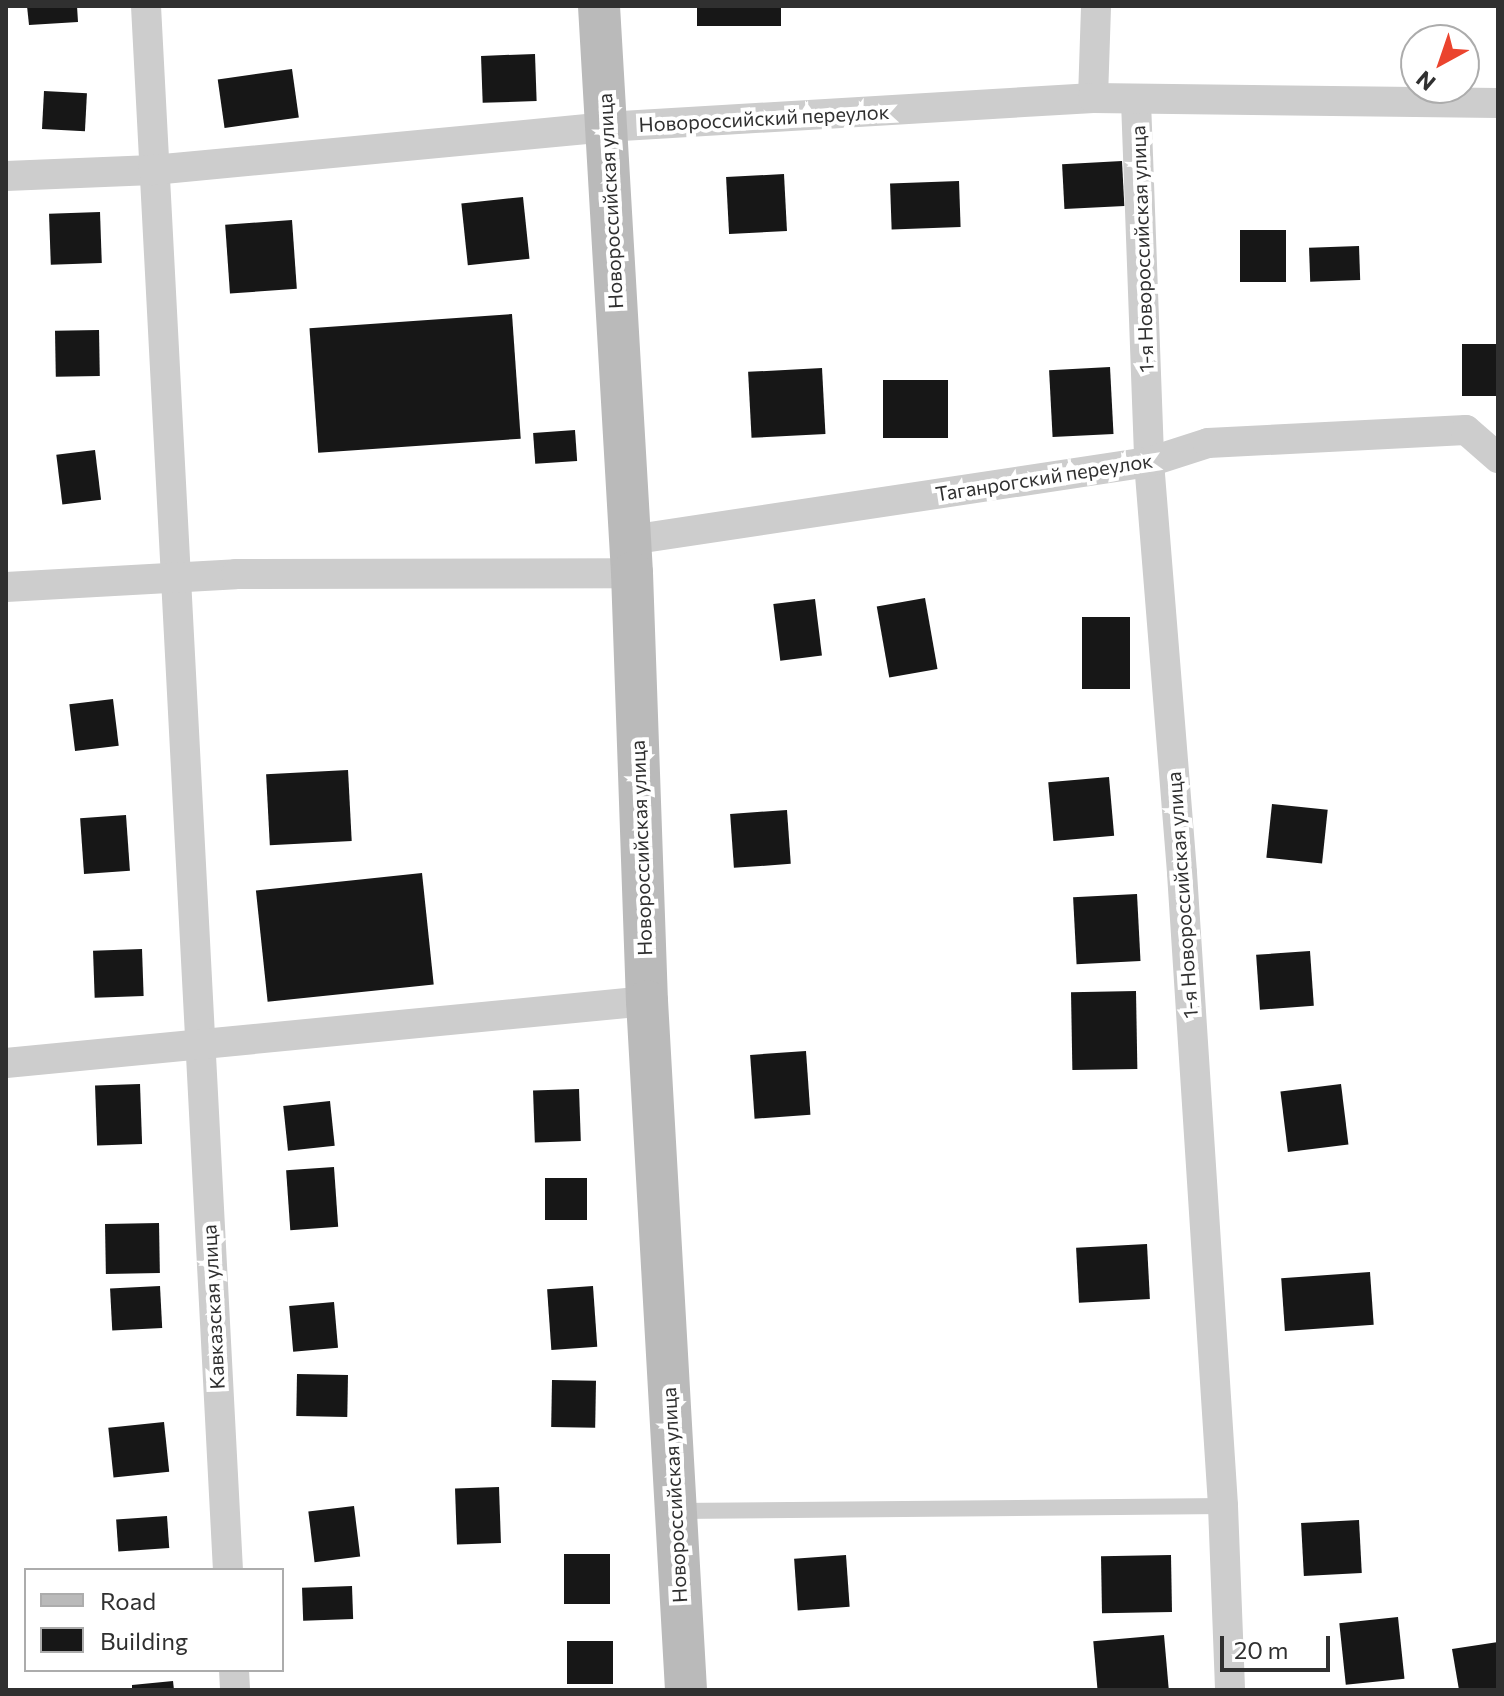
<!DOCTYPE html>
<html>
<head>
<meta charset="utf-8">
<style>
	body { margin:0 }
	#map { position:relative; width:1504px; height:1696px; overflow:hidden; background:#fff; font-family:Commissioner,sans-serif }
	div>[style] { position:absolute }
	.building>* { inset:0; background:#171717; transform-origin:0 0 }
	.lane>* { height:16px; margin:-8px; padding:0 8px; transform-origin:8px; border-radius:8px; background:#cdcdcd }
	.street>* { height:30px; margin:-15px; padding:0 15px; transform-origin:15px; border-radius:15px; background:#cdcdcd }
	.secondary>* { height:42px; margin:-21px; padding:0 21px; transform-origin:21px; border-radius:21px; background:#bababa }
	span { translate:-50% -50%; white-space:nowrap; text-align:center; line-height:1.15; -webkit-text-stroke:8px #fff; paint-order:stroke }
	.street-label { font-size:20px; color:#303030 }
	.frame { position:absolute; inset:0; border:8px solid #303030; pointer-events:none }
	.legend { position:absolute; left:24px; top:1568px; width:260px; height:104px; box-sizing:border-box; background:#fff; border:2px solid #acacac; margin:0; padding:10px 14px; list-style:none; font-size:24px; color:#303030 }
	.legend li { display:flex; align-items:center; gap:16px; height:40px }
	.legend b { width:40px; border:2px solid #acacac }
	.north { position:absolute; left:1400px; top:24px; width:80px; height:80px; box-sizing:border-box; background:#fff; border:2px solid #acacac; border-radius:50%; rotate:220deg; font-size:22px; font-weight:700; line-height:32px; text-align:center; color:#303030 }
	.north::after { content:''; display:block; margin:auto; width:28px; height:36px; background:#eb442e; clip-path:polygon(50% 0,100% 100%,50% 72%,0 100%) }
	.scale { position:absolute; left:1220px; top:1636px; width:110px; height:36px; box-sizing:border-box; border:4px solid #303030; border-top:0; padding-left:10px; font-size:24px; line-height:28px; white-space:nowrap; color:#303030; -webkit-text-stroke:6px #fff; paint-order:stroke }
</style>
</head>
<body>
<div id="map">
	<div class="building">
		<i style="clip-path:polygon(27px 6px,77px 6px,78px 22px,29px 25px)"></i>
		<i style="left:697px;top:6px;width:84px;height:20px"></i>
		<i style="left:535px;top:54px;width:47px;height:54px;rotate:88deg"></i>
		<i style="left:292px;top:69px;width:49px;height:75px;rotate:82deg"></i>
		<i style="left:44px;top:91px;width:43px;height:38px;rotate:3deg"></i>
		<i style="left:1122px;top:161px;width:45px;height:60px;rotate:87deg"></i>
		<i style="left:784px;top:174px;width:57px;height:58px;rotate:87deg"></i>
		<i style="left:959px;top:181px;width:46px;height:69px;rotate:88deg"></i>
		<i style="left:523px;top:197px;width:62px;height:62px;rotate:84deg"></i>
		<i style="left:100px;top:212px;width:51px;height:51px;rotate:88deg"></i>
		<i style="left:292px;top:220px;width:69px;height:67px;rotate:86deg"></i>
		<i style="left:1240px;top:230px;width:46px;height:52px"></i>
		<i style="left:1359px;top:246px;width:34px;height:50px;rotate:88deg"></i>
		<i style="left:512px;top:314px;width:125px;height:203px;rotate:86deg"></i>
		<i style="left:99px;top:330px;width:46px;height:44px;rotate:89deg"></i>
		<i style="left:1462px;top:344px;width:36px;height:52px"></i>
		<i style="left:1110px;top:367px;width:67px;height:61px;rotate:87deg"></i>
		<i style="left:822px;top:368px;width:66px;height:74px;rotate:87deg"></i>
		<i style="left:948px;top:380px;width:58px;height:65px;rotate:90deg"></i>
		<i style="left:575px;top:430px;width:31px;height:42px;rotate:86deg"></i>
		<i style="left:95px;top:450px;width:50px;height:39px;rotate:83deg"></i>
		<i style="left:925px;top:598px;width:72px;height:49px;rotate:80deg"></i>
		<i style="left:815px;top:599px;width:57px;height:42px;rotate:83deg"></i>
		<i style="left:1082px;top:617px;width:48px;height:72px"></i>
		<i style="left:113px;top:699px;width:47px;height:44px;rotate:83deg"></i>
		<i style="left:348px;top:770px;width:71px;height:82px;rotate:87deg"></i>
		<i style="left:1109px;top:777px;width:59px;height:61px;rotate:85deg"></i>
		<i style="left:1272px;top:804px;width:56px;height:54px;rotate:6deg"></i>
		<i style="left:787px;top:810px;width:54px;height:57px;rotate:86deg"></i>
		<i style="left:126px;top:815px;width:56px;height:46px;rotate:86deg"></i>
		<i style="left:422px;top:873px;width:112px;height:167px;rotate:84deg"></i>
		<i style="left:1137px;top:894px;width:67px;height:64px;rotate:87deg"></i>
		<i style="left:142px;top:949px;width:47px;height:49px;rotate:88deg"></i>
		<i style="left:1310px;top:951px;width:55px;height:54px;rotate:86deg"></i>
		<i style="left:1136px;top:991px;width:78px;height:65px;rotate:89deg"></i>
		<i style="left:806px;top:1051px;width:64px;height:56px;rotate:86deg"></i>
		<i style="left:140px;top:1084px;width:60px;height:45px;rotate:88deg"></i>
		<i style="left:1341px;top:1084px;width:61px;height:61px;rotate:83deg"></i>
		<i style="left:579px;top:1089px;width:52px;height:46px;rotate:88deg"></i>
		<i style="left:330px;top:1101px;width:45px;height:47px;rotate:84deg"></i>
		<i style="left:334px;top:1167px;width:60px;height:48px;rotate:86deg"></i>
		<i style="left:545px;top:1178px;width:42px;height:42px"></i>
		<i style="left:159px;top:1223px;width:50px;height:54px;rotate:89deg"></i>
		<i style="left:1147px;top:1244px;width:55px;height:71px;rotate:87deg"></i>
		<i style="left:1370px;top:1272px;width:53px;height:89px;rotate:86deg"></i>
		<i style="left:160px;top:1286px;width:42px;height:50px;rotate:87deg"></i>
		<i style="left:593px;top:1286px;width:61px;height:46px;rotate:86deg"></i>
		<i style="left:334px;top:1302px;width:46px;height:45px;rotate:85deg"></i>
		<i style="left:297px;top:1374px;width:51px;height:42px;rotate:1deg"></i>
		<i style="left:552px;top:1380px;width:44px;height:47px;rotate:1deg"></i>
		<i style="left:164px;top:1422px;width:50px;height:56px;rotate:84deg"></i>
		<i style="left:499px;top:1487px;width:56px;height:44px;rotate:88deg"></i>
		<i style="left:354px;top:1506px;width:51px;height:46px;rotate:83deg"></i>
		<i style="left:167px;top:1516px;width:32px;height:51px;rotate:86deg"></i>
		<i style="left:1359px;top:1520px;width:53px;height:58px;rotate:87deg"></i>
		<i style="left:564px;top:1554px;width:46px;height:50px"></i>
		<i style="left:846px;top:1555px;width:52px;height:52px;rotate:86deg"></i>
		<i style="left:1171px;top:1555px;width:57px;height:70px;rotate:89deg"></i>
		<i style="left:352px;top:1586px;width:33px;height:50px;rotate:88deg"></i>
		<i style="left:1398px;top:1617px;width:62px;height:59px;rotate:84deg"></i>
		<i style="left:1164px;top:1635px;width:55px;height:71px;rotate:85deg"></i>
		<i style="left:567px;top:1641px;width:46px;height:43px"></i>
		<i style="clip-path:polygon(1498px 1642px,1498px 1690px,1459px 1690px,1452px 1649px)"></i>
		<i style="clip-path:polygon(173px 1681px,174px 1690px,132px 1690px,132px 1685px)"></i>
	</div>
	<div class="lane">
		<i style="left:677px;top:1511px;width:546px;rotate:-0.52deg"></i>
	</div>
	<div class="street">
		<i style="left:146px;top:6px;width:1566px;rotate:87deg"></i>
		<i style="left:1093px;top:98px;width:92px;rotate:-88.1deg"></i>
		<i style="left:1136px;top:101px;width:361px;rotate:87.9deg"></i>
		<i style="left:1149px;top:462px;width:412px;rotate:85.4deg"></i>
		<i style="left:1182px;top:873px;width:634px;rotate:86.29deg"></i>
		<i style="left:1223px;top:1506px;width:184px;rotate:87.8deg"></i>
		<i style="left:6px;top:176px;width:147px;rotate:-2.3deg"></i>
		<i style="left:153px;top:170px;width:454px;rotate:-5.4deg"></i>
		<i style="left:605px;top:127px;width:489px;rotate:-3.4deg"></i>
		<i style="left:1093px;top:98px;width:405px;rotate:0.7deg"></i>
		<i style="left:630px;top:540px;width:525px;rotate:-8.55deg"></i>
		<i style="left:1149px;top:462px;width:62px;rotate:-17.9deg"></i>
		<i style="left:1208px;top:443px;width:258px;rotate:-2.9deg"></i>
		<i style="left:1466px;top:430px;width:43px;rotate:41.2deg"></i>
		<i style="left:6px;top:587px;width:230px;rotate:-3.2deg"></i>
		<i style="left:236px;top:574px;width:396px;rotate:-0.1deg"></i>
		<i style="left:6px;top:1063px;width:644px;rotate:-5.52deg"></i>
		<i style="left:234px;top:1670px;width:20px;rotate:87deg"></i>
	</div>
	<div class="secondary">
		<i style="left:599px;top:6px;width:568px;rotate:86.67deg"></i>
		<i style="left:632px;top:573px;width:428px;rotate:88deg"></i>
		<i style="left:647px;top:1001px;width:690px;rotate:86.76deg"></i>
	</div>
	<div class="street-label">
		<span style="left:764px;top:118px;rotate:-3deg">Новороссийский переулок</span>
		<span style="left:610px;top:201px;rotate:-93deg">Новороссийская улица</span>
		<span style="left:1142px;top:249px;rotate:-92deg">1-я Новороссийская улица</span>
		<span style="left:1044px;top:477px;rotate:-9deg">Таганрогский переулок</span>
		<span style="left:641px;top:848px;rotate:-92deg">Новороссийская улица</span>
		<span style="left:1182px;top:895px;rotate:-94deg">1-я Новороссийская улица</span>
		<span style="left:213px;top:1307px;rotate:-93deg">Кавказская улица</span>
		<span style="left:674px;top:1495px;rotate:-93deg">Новороссийская улица</span>
	</div>
	<div class="frame"></div>
	<ul class="legend">
	<li><b style="height:10px;background:#bababa"></b>Road</li>
	<li><b style="height:22px;background:#171717"></b>Building</li>
	</ul>
	<div class="north">N</div>
	<div class="scale">20 m</div>
</div>
</body>
</html>
